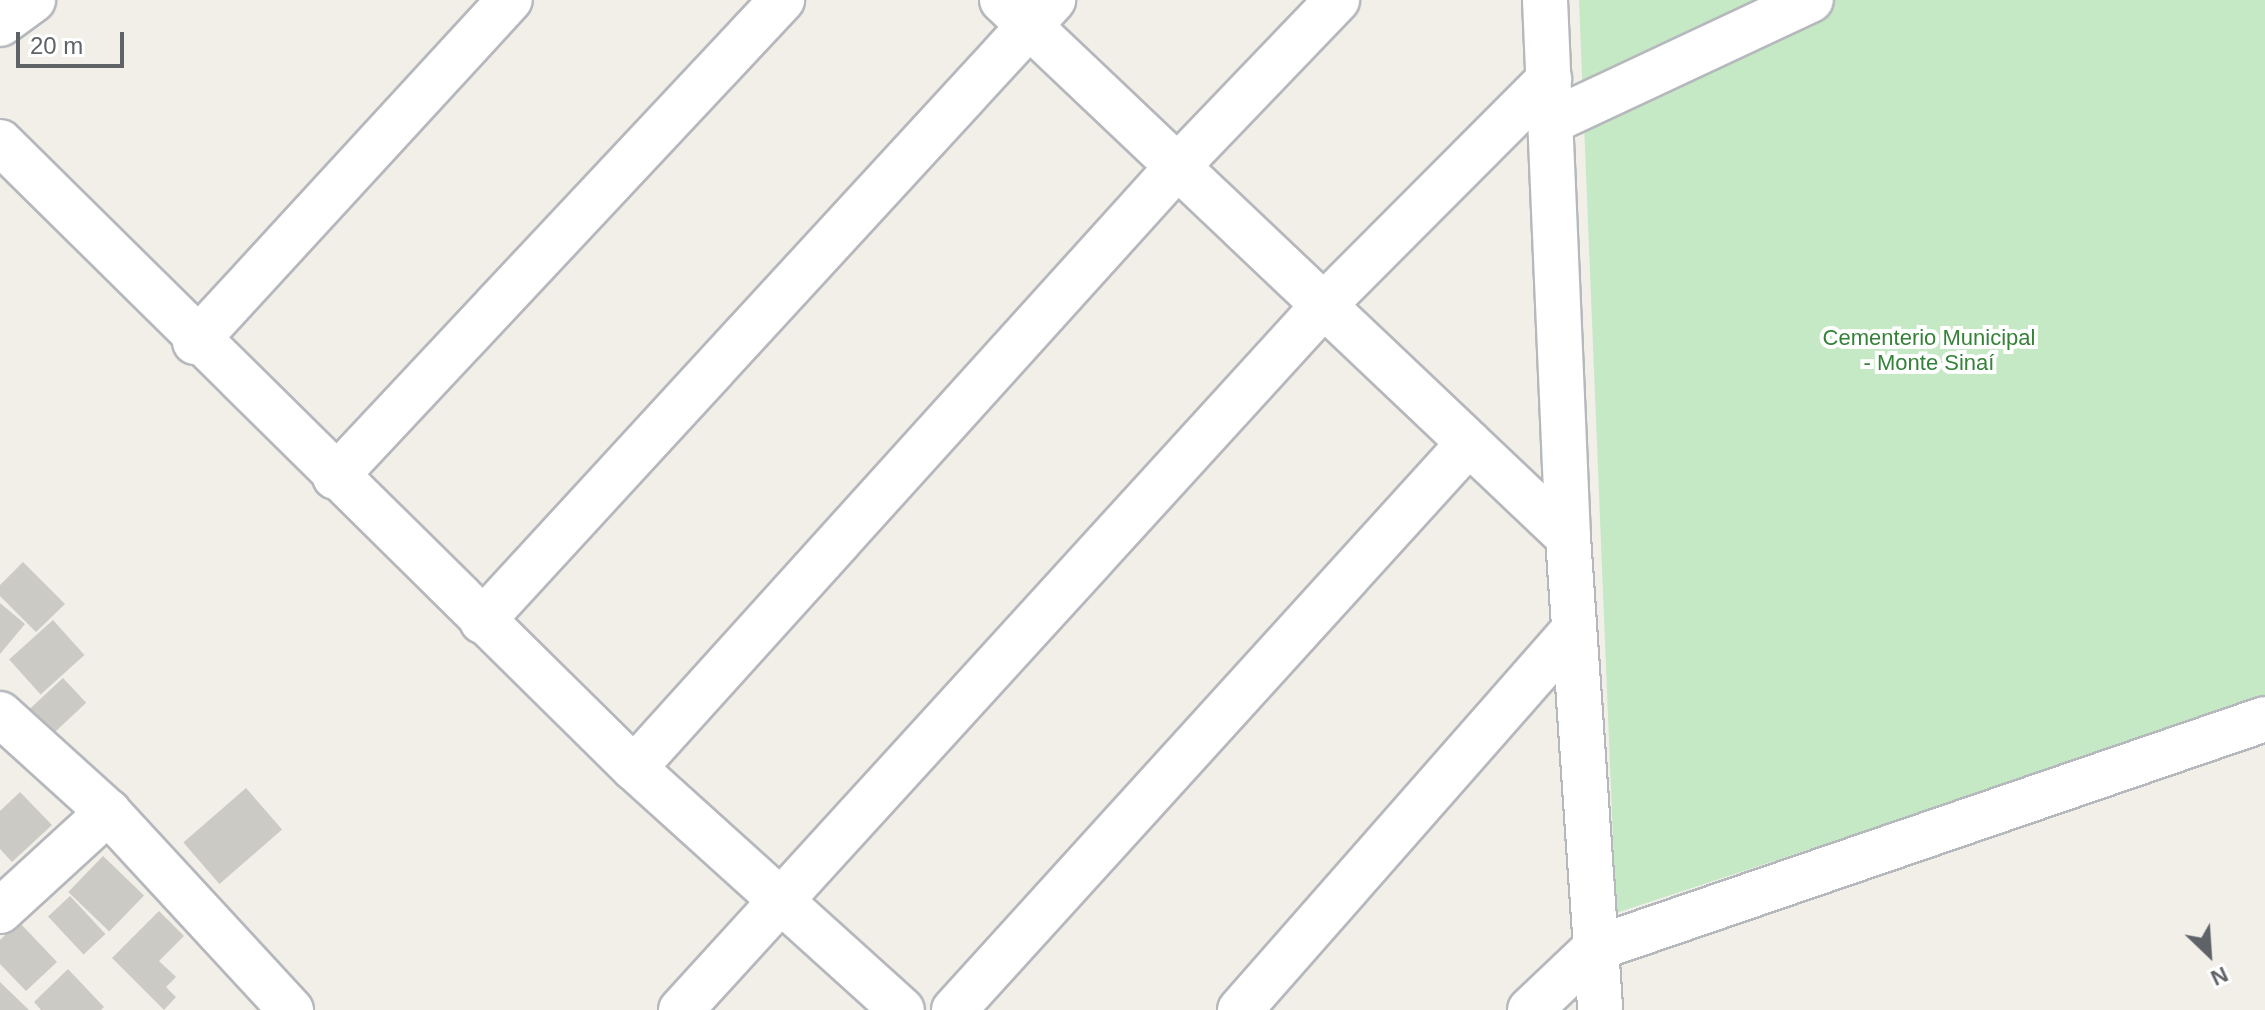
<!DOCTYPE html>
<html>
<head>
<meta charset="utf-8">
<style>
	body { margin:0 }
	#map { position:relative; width:2265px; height:1010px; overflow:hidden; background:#f1efe8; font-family:Arial,sans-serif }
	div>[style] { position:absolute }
	.green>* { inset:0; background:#c5e8c5 }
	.building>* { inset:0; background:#cccac5; transform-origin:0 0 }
	.roads { filter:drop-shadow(2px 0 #b5b8bc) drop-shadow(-2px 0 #b5b8bc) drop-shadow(0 2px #b5b8bc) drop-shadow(0 -2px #b5b8bc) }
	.minor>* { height:44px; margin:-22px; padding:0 22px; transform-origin:22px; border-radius:22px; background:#fff }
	span { translate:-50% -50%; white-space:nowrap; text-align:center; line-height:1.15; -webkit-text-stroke:8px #fff; paint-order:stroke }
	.park-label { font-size:22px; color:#348238 }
	.north { position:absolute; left:2169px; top:914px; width:80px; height:80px; -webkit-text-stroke:6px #fff; paint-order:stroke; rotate:155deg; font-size:22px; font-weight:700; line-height:32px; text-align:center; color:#5f6368 }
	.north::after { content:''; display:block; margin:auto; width:28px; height:36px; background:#5f6368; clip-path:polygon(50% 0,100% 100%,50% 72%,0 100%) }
	.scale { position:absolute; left:16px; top:32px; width:108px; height:36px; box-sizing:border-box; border:4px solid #5f6368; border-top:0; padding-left:10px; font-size:24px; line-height:28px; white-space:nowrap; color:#5f6368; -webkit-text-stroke:6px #fff; paint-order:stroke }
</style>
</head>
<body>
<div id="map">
	<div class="green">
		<i style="clip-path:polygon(1579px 0,2265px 0,2265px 699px,1616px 913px)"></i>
	</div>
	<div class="building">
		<i style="clip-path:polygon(23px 562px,65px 604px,36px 632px,0 596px,0 585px)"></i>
		<i style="clip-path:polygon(0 603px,25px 624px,0 654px)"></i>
		<i style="left:53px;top:620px;width:47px;height:59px;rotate:48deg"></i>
		<i style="left:63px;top:678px;width:34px;height:46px;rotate:47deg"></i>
		<i style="left:246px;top:788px;width:55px;height:83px;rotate:49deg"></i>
		<i style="clip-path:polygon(20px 792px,52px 825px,12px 862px,0 849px,0 811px)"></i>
		<i style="left:103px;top:856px;width:57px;height:50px;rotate:44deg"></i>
		<i style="left:70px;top:896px;width:52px;height:30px;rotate:47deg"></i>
		<i style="clip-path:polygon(159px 911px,184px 936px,159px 961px,176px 977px,166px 987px,176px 997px,164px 1010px,112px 958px)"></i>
		<i style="clip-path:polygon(19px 922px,57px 962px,26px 991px,0 964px,0 940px)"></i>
		<i style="clip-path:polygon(68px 969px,104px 1007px,101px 1010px,41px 1010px,34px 1002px)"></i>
		<i style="clip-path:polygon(0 982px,29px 1010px,0 1010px)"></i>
	</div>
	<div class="roads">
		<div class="minor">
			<i style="left:1002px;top:0;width:780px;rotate:43.49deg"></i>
			<i style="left:1545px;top:0;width:537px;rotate:87.55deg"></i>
			<i style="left:1568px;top:537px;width:474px;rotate:86.1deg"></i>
			<i style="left:0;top:24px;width:41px;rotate:-36deg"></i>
			<i style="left:1550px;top:122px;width:288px;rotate:-25.1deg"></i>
			<i style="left:0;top:142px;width:891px;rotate:44.64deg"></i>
			<i style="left:634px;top:768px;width:361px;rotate:42.1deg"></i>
			<i style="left:195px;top:342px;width:465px;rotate:-47.4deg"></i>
			<i style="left:335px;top:477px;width:654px;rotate:-46.86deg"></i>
			<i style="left:482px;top:621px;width:844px;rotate:-47.4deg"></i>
			<i style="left:0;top:714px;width:146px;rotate:42.2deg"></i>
			<i style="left:108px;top:812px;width:270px;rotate:47.3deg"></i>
			<i style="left:634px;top:768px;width:811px;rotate:-47.9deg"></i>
			<i style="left:1178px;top:166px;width:230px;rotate:-46.2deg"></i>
			<i style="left:0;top:911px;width:147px;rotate:-42.5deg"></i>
			<i style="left:681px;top:1010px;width:954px;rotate:-47.63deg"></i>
			<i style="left:1324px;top:305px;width:319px;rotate:-45.1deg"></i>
			<i style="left:954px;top:1010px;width:766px;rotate:-47.75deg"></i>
			<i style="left:1240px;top:1010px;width:505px;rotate:-48.7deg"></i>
			<i style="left:1530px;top:1010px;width:88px;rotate:-43.6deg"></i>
			<i style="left:1594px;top:949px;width:709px;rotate:-18.92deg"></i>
		</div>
	</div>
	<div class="park-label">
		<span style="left:1929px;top:350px">Cementerio Municipal<br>- Monte Sinaí</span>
	</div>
	<div class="north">N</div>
	<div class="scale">20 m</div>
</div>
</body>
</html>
